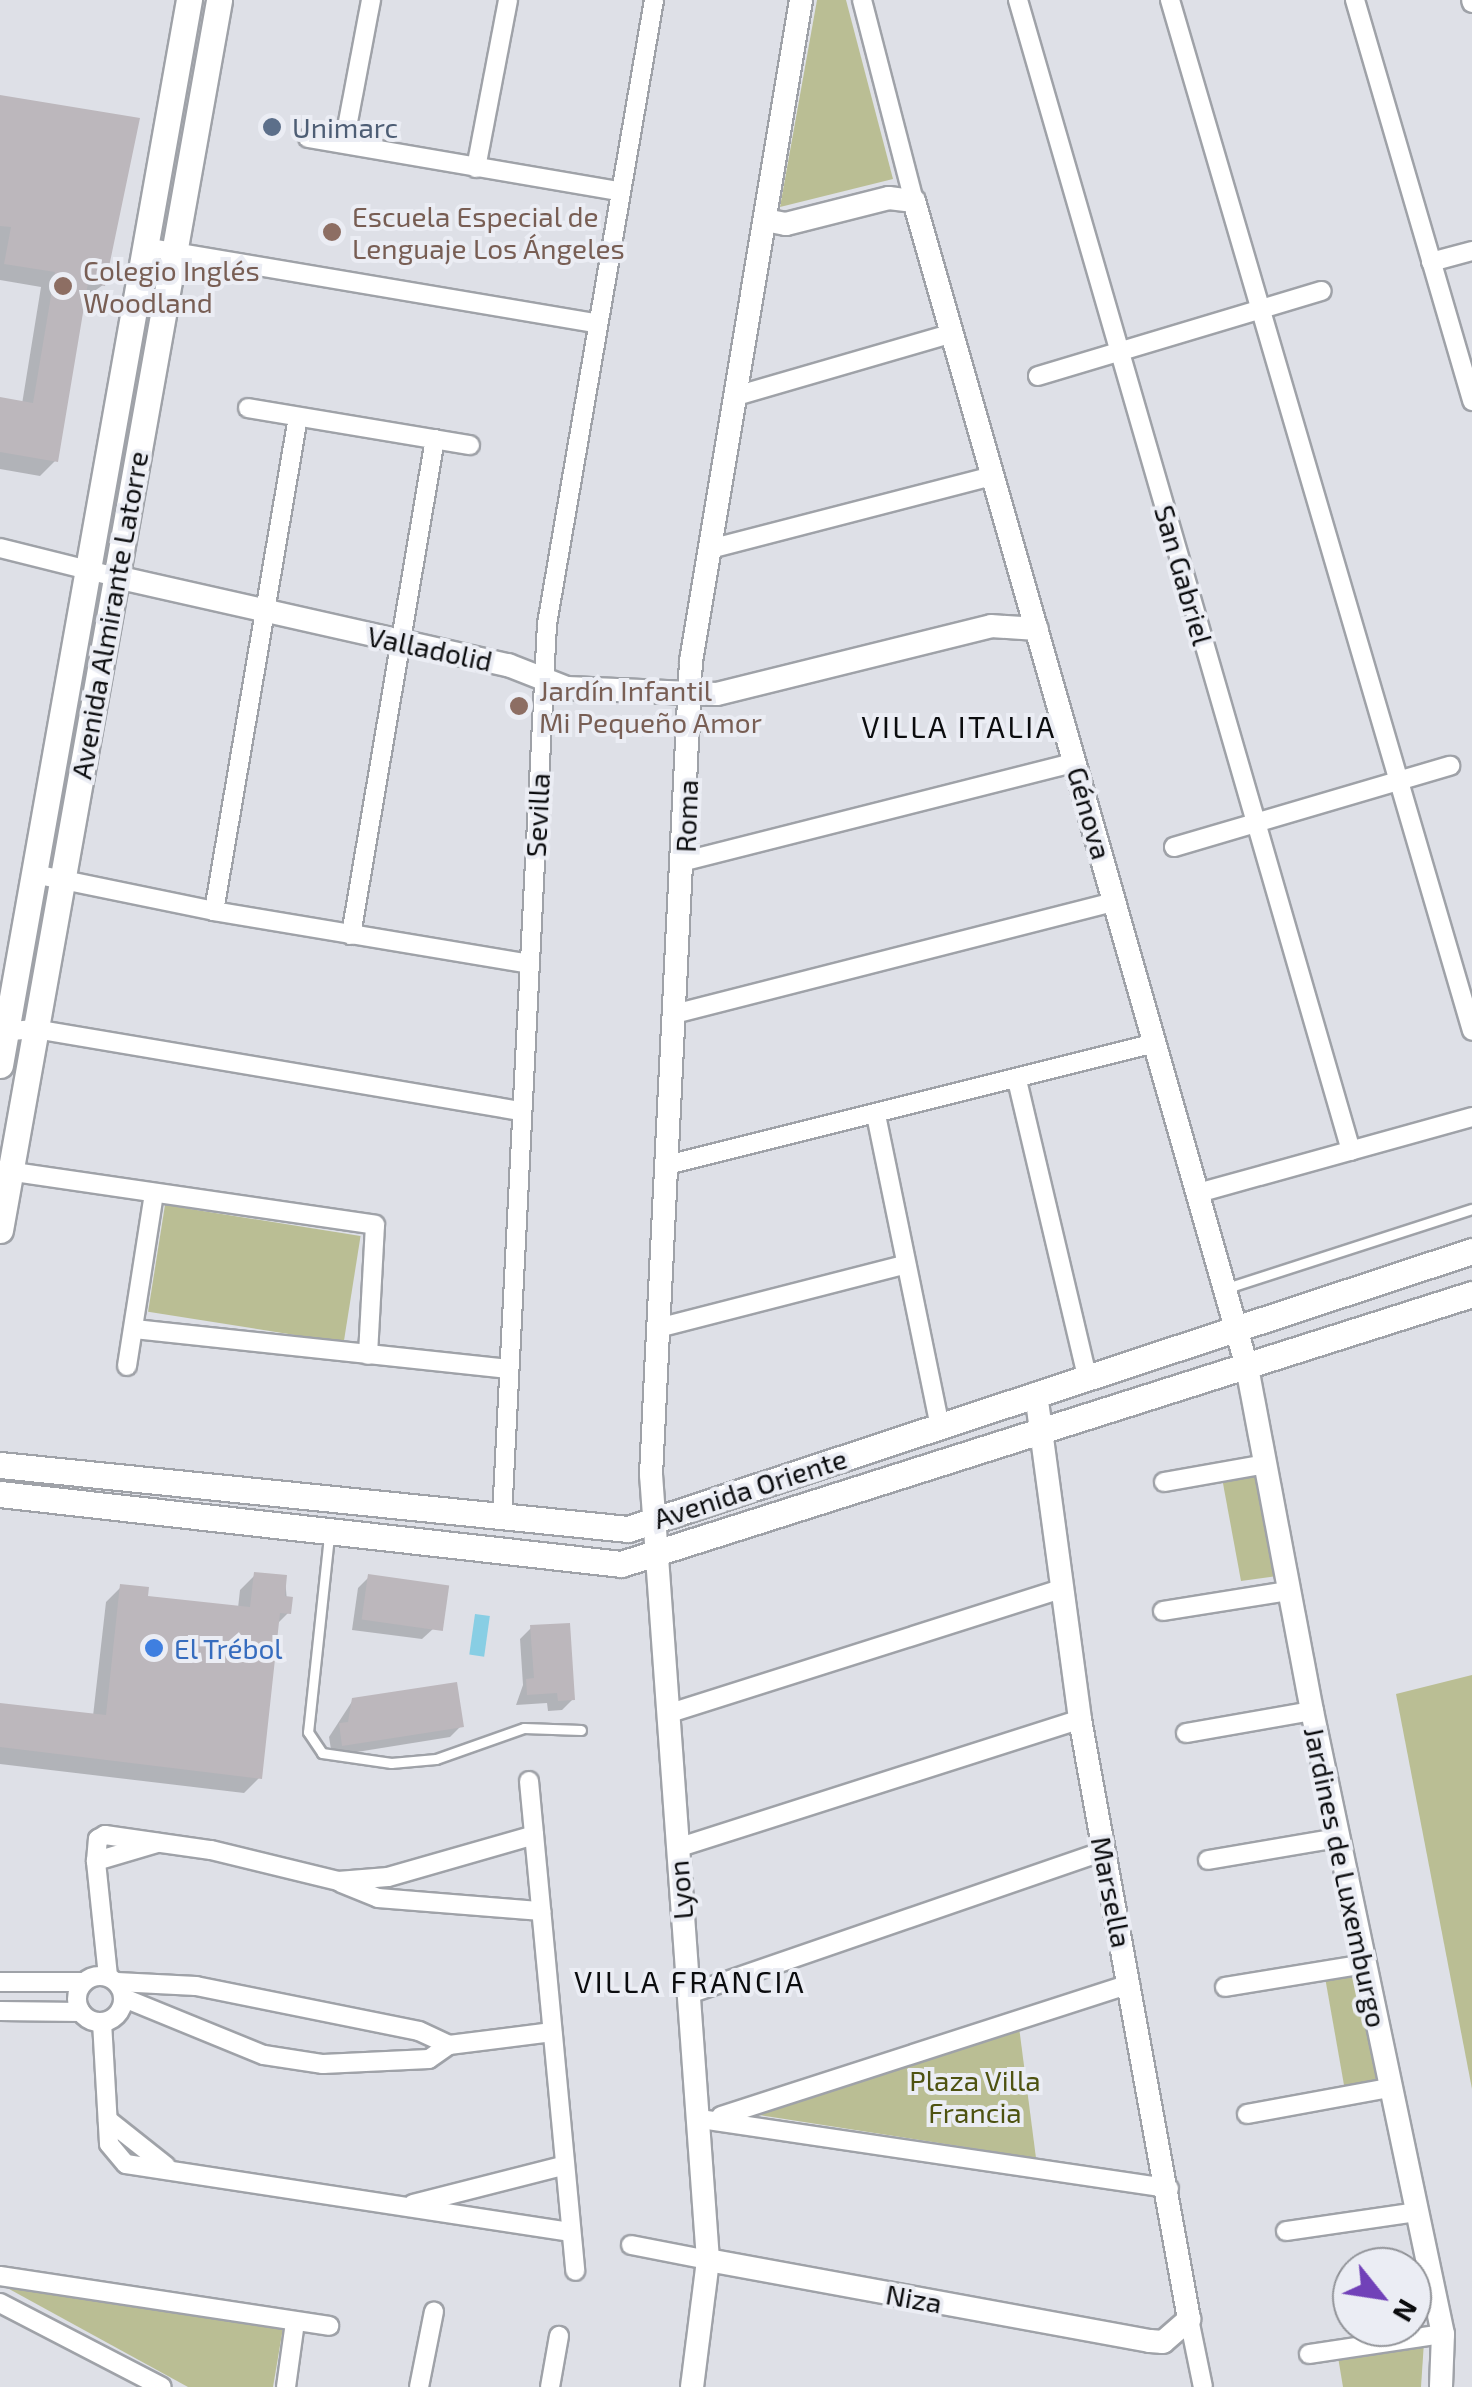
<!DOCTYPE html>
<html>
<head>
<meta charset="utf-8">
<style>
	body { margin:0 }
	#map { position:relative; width:1472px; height:2387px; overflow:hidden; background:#dee0e7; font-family:"Exo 2",sans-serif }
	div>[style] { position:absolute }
	.green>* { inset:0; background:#babe94; transform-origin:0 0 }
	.water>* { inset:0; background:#88cee4; transform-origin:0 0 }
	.shadow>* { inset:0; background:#0003 }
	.building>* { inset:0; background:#bcb7bc; transform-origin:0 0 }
	.roads { filter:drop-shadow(2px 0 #9fa2a8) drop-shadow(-2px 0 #9fa2a8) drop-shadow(0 2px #9fa2a8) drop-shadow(0 -2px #9fa2a8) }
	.service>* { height:9px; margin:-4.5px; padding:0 4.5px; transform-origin:4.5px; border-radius:4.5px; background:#fff }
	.minor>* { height:18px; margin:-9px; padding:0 9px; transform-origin:9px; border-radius:9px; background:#fff }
	.minor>.ring { margin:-9px; padding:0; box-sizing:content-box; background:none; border:18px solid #fff; border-radius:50% }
	.tertiary>* { height:22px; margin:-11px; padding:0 11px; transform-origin:11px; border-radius:11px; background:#fff }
	.secondary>* { height:25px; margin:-12.5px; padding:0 12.5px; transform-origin:12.5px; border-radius:12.5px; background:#fff }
	.dots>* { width:28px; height:28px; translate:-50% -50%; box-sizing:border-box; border:5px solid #ebedf4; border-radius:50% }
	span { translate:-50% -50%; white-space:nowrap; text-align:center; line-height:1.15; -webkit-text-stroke:8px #ebedf4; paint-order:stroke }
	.service-label { font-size:28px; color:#4e5e75 }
	.left { translate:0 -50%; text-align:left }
	.education-label { font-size:28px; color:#785e54 }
	.street-label { font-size:28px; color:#0b0c0e }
	.shop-label { font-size:28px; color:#366cbe }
	.park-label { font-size:28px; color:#4e5210 }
	.neighbourhood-label { font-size:30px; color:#0b0c0e; letter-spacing:2.5px }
	.north { position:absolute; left:1332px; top:2247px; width:100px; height:100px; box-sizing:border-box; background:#ebedf4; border:2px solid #919398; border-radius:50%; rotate:120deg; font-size:28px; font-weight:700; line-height:40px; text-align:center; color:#0b0c0e }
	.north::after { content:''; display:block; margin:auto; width:35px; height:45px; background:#7141b8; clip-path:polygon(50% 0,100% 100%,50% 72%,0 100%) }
</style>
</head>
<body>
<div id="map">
	<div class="green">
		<i style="clip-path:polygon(817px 0,846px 0,893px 179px,780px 207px)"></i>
		<i style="left:165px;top:1205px;width:198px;height:108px;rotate:9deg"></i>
		<i style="clip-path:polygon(1261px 1473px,1285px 1575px,1241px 1581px,1222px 1478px)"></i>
		<i style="clip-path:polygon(1472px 1675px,1472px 2089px,1396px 1694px)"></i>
		<i style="left:1362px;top:1974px;width:111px;height:37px;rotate:80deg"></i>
		<i style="clip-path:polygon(1019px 2027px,1036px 2158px,753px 2114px)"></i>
		<i style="clip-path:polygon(0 2284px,283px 2328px,273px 2387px,188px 2387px)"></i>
		<i style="clip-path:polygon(1424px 2342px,1421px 2387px,1343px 2387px,1338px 2357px)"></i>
	</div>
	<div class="water">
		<i style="left:475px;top:1614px;width:15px;height:41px;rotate:8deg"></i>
	</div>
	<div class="shadow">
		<i style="clip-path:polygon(0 97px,103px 285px,83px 299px,56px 460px,40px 476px,0 469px,0 400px,22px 404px,41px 287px,0 280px)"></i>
		<i style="clip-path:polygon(255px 1575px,285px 1578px,288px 1613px,276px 1625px,259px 1778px,244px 1793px,0 1764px,0 1706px,93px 1716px,106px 1602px,121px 1587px,146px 1598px,238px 1608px,240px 1590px)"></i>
		<i style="clip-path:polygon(369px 1577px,434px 1628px,422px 1639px,352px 1630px,358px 1588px)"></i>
		<i style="clip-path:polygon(531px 1628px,573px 1699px,562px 1710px,548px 1711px,547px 1703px,516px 1705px,523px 1685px,520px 1639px)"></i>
		<i style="clip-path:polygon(353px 1700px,461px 1726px,450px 1737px,332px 1756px,329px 1737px)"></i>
		<i style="clip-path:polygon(1357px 2327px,1379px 2327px,1359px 2336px)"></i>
	</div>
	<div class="building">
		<i style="clip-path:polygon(0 95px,140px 118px,105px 286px,88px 283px,58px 462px,0 452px,0 397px,33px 403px,55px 272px,4px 264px,11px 227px,0 226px)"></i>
		<i style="clip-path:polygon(254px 1572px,287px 1575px,285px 1596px,293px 1597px,291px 1614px,280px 1613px,262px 1779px,0 1747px,0 1703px,106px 1715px,120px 1584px,149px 1587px,148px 1596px,250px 1607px)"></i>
		<i style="left:368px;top:1574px;width:82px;height:46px;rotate:8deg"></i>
		<i style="clip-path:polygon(570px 1623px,575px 1700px,558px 1701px,557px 1693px,527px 1695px,526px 1679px,534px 1678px,530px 1625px)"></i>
		<i style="clip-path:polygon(457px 1682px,464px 1727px,342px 1746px,339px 1723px,348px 1722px,352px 1698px)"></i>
	</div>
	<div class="roads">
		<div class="service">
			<i style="left:1227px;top:1288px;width:257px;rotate:-17.9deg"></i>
			<i style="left:329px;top:1536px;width:197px;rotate:96.1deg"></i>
			<i style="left:308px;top:1732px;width:25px;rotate:56deg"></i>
			<i style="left:322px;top:1753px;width:70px;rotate:8.2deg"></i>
			<i style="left:391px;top:1763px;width:45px;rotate:-5.1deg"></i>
			<i style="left:436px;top:1759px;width:93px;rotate:-19.4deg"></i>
			<i style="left:524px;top:1728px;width:57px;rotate:2deg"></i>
		</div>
		<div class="minor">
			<i style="left:862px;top:0;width:208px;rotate:75.5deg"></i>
			<i style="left:1018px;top:0;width:1198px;rotate:73.86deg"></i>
			<i style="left:1170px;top:0;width:1074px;rotate:73.67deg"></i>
			<i style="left:1355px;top:0;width:418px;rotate:73.7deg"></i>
			<i style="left:1471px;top:0;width:3px;rotate:72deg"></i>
			<i style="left:308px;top:138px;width:315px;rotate:9.7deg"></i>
			<i style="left:344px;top:143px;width:146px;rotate:-79.3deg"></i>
			<i style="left:476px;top:168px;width:171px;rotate:-79.2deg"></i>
			<i style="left:145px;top:247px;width:455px;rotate:9.6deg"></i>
			<i style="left:1431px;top:262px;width:42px;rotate:-15deg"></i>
			<i style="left:1038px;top:376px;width:296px;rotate:-16.7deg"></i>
			<i style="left:736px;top:396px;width:222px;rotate:-16.2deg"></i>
			<i style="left:248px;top:408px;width:225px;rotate:9.5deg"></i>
			<i style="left:0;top:548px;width:120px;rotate:14deg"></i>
			<i style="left:710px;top:549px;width:291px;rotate:-14.5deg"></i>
			<i style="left:1174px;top:847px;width:288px;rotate:-16.4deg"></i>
			<i style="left:685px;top:861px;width:402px;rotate:-14.2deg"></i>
			<i style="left:34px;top:874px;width:184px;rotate:11.6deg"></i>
			<i style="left:214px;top:911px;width:320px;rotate:9.5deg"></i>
			<i style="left:214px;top:911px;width:501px;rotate:-80.35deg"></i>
			<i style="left:351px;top:935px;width:503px;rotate:-80.39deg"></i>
			<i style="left:674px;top:1014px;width:455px;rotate:-14.3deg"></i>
			<i style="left:0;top:1032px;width:35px;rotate:-5deg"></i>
			<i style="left:35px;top:1029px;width:491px;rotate:9.6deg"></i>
			<i style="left:1017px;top:1080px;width:305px;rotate:76.7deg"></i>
			<i style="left:876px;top:1115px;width:318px;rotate:78.4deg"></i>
			<i style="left:667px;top:1165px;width:503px;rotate:-14.04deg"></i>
			<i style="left:0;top:1170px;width:379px;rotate:8.3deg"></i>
			<i style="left:375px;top:1225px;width:130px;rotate:93.1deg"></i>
			<i style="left:1198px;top:1193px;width:284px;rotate:-15.5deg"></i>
			<i style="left:658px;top:1328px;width:254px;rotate:-14.4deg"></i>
			<i style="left:134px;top:1329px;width:375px;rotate:6.1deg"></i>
			<i style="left:127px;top:1366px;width:175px;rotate:-81.1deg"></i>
			<i style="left:1164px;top:1482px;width:104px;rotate:-10deg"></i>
			<i style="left:502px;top:1518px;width:895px;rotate:-87.12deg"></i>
			<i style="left:547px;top:624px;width:633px;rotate:-80.27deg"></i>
			<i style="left:1163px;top:1611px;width:127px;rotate:-9.1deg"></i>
			<i style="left:667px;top:1714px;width:412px;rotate:-17.6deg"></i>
			<i style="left:1186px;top:1733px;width:128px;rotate:-9.9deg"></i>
			<i style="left:529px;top:1781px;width:492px;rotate:84.6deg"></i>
			<i style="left:677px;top:1848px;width:423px;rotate:-17.7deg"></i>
			<i style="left:1208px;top:1860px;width:132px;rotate:-9.6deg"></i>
			<i style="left:96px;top:1861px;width:64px;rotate:-16.4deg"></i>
			<i style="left:341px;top:1883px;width:40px;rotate:22deg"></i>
			<i style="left:378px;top:1898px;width:164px;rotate:4.6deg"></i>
			<i class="ring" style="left:77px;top:1976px;width:28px;height:28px"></i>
			<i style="left:108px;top:1976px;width:116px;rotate:-96deg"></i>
			<i style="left:96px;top:1861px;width:22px;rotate:-85deg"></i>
			<i style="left:98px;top:1839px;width:8px;rotate:-30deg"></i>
			<i style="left:105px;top:1835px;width:107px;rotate:8.1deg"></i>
			<i style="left:211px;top:1850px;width:131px;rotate:13.7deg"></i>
			<i style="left:338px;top:1881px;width:50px;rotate:-4.6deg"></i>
			<i style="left:388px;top:1877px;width:152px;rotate:-16deg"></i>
			<i style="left:0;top:1982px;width:84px"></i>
			<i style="left:117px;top:1982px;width:79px;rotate:2.9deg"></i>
			<i style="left:196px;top:1986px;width:227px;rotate:11.4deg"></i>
			<i style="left:419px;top:2031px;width:33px;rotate:25deg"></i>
			<i style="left:449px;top:2045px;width:104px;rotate:-7.2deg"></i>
			<i style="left:1225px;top:1987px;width:143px;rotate:-9.3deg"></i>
			<i style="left:689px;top:1994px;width:439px;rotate:-19deg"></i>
			<i style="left:124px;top:1998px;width:151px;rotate:22.2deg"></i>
			<i style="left:264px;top:2055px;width:60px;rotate:8.7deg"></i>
			<i style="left:323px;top:2064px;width:106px;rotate:-2.7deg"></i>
			<i style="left:429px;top:2059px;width:24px;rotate:-35deg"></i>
			<i style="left:0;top:2011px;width:81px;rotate:0.7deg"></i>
			<i style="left:102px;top:2022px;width:122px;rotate:86.7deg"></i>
			<i style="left:109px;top:2144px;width:26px;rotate:50deg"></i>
			<i style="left:126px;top:2164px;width:447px;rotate:8.7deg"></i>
			<i style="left:1247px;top:2114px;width:144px;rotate:-10.4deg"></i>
			<i style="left:721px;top:2116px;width:430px;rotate:-17.9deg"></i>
			<i style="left:700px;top:2119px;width:474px;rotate:8.4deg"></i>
			<i style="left:108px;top:2120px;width:74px;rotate:38.4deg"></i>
			<i style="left:413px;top:2204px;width:154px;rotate:-14.3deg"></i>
			<i style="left:1286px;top:2231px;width:131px;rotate:-8.3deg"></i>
			<i style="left:631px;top:2245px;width:78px;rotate:11deg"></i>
			<i style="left:0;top:2276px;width:333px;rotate:8.6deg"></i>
			<i style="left:0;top:2303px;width:182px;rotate:27.4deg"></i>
			<i style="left:1189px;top:2319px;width:69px;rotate:78.4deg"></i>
			<i style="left:1309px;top:2354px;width:135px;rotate:-8.5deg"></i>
			<i style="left:286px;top:2387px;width:66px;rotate:-82.1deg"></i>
			<i style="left:419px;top:2387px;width:77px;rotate:-78.8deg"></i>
			<i style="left:550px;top:2387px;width:52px;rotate:-80deg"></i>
		</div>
		<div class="tertiary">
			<i style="left:765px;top:220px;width:21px;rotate:11deg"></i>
			<i style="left:786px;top:224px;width:106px;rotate:-14.2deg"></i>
			<i style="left:889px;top:198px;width:25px;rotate:7deg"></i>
			<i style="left:914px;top:201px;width:1213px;rotate:74.06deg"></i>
			<i style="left:1247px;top:1367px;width:350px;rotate:79.3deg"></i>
			<i style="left:1312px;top:1711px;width:637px;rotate:78.13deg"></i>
			<i style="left:1443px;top:2334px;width:53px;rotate:92.2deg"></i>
			<i style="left:116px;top:577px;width:402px;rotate:12.7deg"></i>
			<i style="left:508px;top:665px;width:63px;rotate:21.3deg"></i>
			<i style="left:567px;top:688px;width:150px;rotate:2.3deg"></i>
			<i style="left:717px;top:694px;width:282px;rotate:-13.9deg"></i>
			<i style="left:991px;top:626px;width:46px;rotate:3.7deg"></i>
			<i style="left:708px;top:2260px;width:449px;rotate:10.4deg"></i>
			<i style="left:1150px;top:2341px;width:13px;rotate:4deg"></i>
			<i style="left:1163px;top:2342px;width:35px;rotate:-41deg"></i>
			<i style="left:1189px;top:2319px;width:610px;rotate:-100.3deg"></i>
			<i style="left:1080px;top:1719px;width:328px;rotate:-97.7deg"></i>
			<i style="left:692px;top:2387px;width:128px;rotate:-82.8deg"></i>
			<i style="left:708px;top:2260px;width:787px;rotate:-94.15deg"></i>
			<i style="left:651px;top:1475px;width:815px;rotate:-87.19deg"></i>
			<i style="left:691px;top:661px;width:670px;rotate:-80.55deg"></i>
		</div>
		<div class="secondary">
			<i style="left:0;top:1065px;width:1082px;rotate:-79.94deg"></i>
			<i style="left:0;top:1230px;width:1249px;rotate:-79.9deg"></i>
			<i style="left:0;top:1465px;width:631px;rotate:5.82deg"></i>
			<i style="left:628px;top:1529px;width:889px;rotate:-18.23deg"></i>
			<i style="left:0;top:1494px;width:625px;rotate:6.43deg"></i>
			<i style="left:621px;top:1564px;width:893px;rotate:-17.6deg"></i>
		</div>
	</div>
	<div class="dots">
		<i style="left:272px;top:127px;background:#5c6f8a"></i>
		<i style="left:332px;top:232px;background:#8d6e63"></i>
		<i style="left:63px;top:286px;background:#8d6e63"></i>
		<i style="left:519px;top:706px;background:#8d6e63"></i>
		<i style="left:154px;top:1648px;background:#3f7fe0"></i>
	</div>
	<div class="service-label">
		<span class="left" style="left:292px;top:127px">Unimarc</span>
	</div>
	<div class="education-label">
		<span class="left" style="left:352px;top:232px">Escuela Especial de<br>Lenguaje Los Ángeles</span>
		<span class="left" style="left:83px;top:286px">Colegio Inglés<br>Woodland</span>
		<span class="left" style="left:539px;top:706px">Jardín Infantil<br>Mi Pequeño Amor</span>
	</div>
	<div class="street-label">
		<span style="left:1184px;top:575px;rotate:74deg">San Gabriel</span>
		<span style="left:109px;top:615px;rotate:-80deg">Avenida Almirante Latorre</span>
		<span style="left:430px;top:648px;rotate:12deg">Valladolid</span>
		<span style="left:1090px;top:813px;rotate:74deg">Génova</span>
		<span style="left:537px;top:815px;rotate:-87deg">Sevilla</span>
		<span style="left:686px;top:816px;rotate:-88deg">Roma</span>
		<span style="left:750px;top:1488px;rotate:-18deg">Avenida Oriente</span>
		<span style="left:1346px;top:1877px;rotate:78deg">Jardines de Luxemburgo</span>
		<span style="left:680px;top:1890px;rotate:-95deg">Lyon</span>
		<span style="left:1112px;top:1892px;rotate:79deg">Marsella</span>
		<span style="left:914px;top:2298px;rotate:10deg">Niza</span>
	</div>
	<div class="shop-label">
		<span class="left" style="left:174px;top:1648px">El Trébol</span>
	</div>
	<div class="park-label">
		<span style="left:975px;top:2096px">Plaza Villa<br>Francia</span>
	</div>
	<div class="neighbourhood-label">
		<span style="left:959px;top:726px">VILLA ITALIA</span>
		<span style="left:690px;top:1981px">VILLA FRANCIA</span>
	</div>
	<div class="north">N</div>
</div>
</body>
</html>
